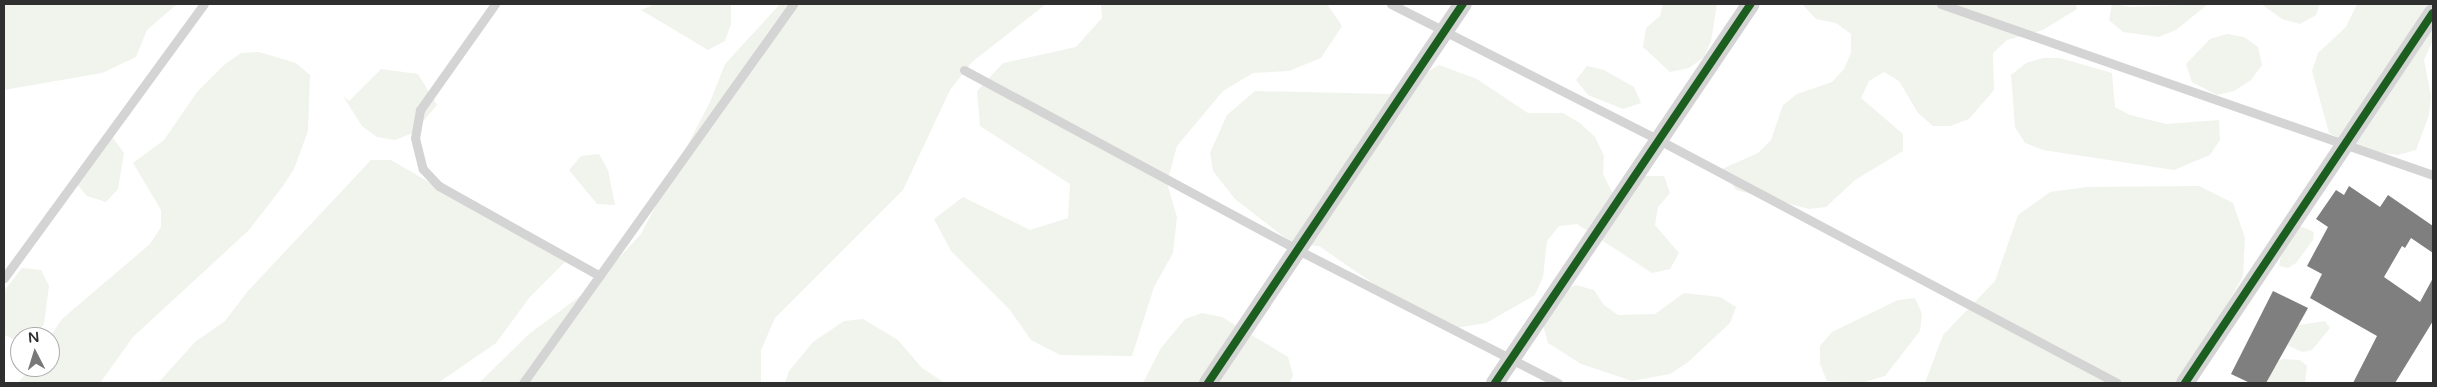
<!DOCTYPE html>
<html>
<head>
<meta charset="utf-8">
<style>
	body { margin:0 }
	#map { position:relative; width:2437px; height:387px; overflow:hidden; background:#fff; font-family:"Varela Round",sans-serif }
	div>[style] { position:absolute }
	.green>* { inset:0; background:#f1f4ed }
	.building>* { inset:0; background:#7f7f7f }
	.lane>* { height:9px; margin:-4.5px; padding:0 4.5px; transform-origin:4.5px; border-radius:4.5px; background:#d4d4d4 }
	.street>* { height:18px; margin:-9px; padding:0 9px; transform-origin:9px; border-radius:9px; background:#d4d4d4 }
	.cycleway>* { height:8px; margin:-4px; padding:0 4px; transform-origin:4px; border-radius:4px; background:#1b5e20 }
	span { translate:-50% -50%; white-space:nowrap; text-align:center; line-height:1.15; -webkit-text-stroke:5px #fff; paint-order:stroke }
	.frame { position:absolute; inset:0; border:5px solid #2f2f2f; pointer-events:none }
	.north { position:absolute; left:10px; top:327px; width:50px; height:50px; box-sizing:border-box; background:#fff; border:1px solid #acacac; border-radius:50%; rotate:355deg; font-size:14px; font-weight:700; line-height:20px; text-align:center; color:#2f2f2f }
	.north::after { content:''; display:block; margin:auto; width:18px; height:22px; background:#787878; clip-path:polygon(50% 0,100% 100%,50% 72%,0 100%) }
</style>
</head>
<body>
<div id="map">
	<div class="green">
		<i style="clip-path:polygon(4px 4px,177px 4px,147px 30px,136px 57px,102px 73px,4px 90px)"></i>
		<i style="clip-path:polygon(655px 4px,731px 4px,731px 24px,725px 41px,708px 50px,641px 10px)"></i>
		<i style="clip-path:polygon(780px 4px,1046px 4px,972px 62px,950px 90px,903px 190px,775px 318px,761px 350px,761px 383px,479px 383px,529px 334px,591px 288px,641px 234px,710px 102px,725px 64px)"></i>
		<i style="clip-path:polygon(1101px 4px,1327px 4px,1342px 26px,1321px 58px,1289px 71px,1253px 73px,1223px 91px,1177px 146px,1167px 183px,1177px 217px,1173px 253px,1154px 287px,1132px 356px,1060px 355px,1031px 340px,1010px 310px,951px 251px,934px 219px,963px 197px,1030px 230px,1068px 218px,1070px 184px,980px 126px,977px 91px,1003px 63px,1076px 47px,1102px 18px)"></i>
		<i style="clip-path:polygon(1663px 4px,1717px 4px,1711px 41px,1704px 57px,1689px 68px,1670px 72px,1643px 47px,1646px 28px,1660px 16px)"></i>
		<i style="clip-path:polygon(1802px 4px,2076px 4px,2077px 9px,2043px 30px,2007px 40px,1993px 53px,1994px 90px,1969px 119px,1950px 126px,1933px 126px,1918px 113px,1899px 81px,1884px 72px,1869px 81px,1861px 98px,1903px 134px,1903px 151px,1855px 180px,1826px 207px,1809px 209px,1736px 190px,1722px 169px,1758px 153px,1771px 140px,1783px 105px,1797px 94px,1832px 82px,1844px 69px,1851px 53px,1851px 34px,1836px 23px,1816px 19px)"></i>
		<i style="clip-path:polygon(2112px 4px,2131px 7px,2208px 4px,2176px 30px,2159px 37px,2123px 32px,2109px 20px)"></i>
		<i style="clip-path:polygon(2261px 4px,2320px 4px,2316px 15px,2300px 24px,2282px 19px)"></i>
		<i style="clip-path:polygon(2357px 4px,2433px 4px,2433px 40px,2424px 60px,2431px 96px,2429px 115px,2416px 150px,2398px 155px,2361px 150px,2329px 133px,2312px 71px,2318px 53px,2346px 27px)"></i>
		<i style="clip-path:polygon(2227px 34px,2244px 37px,2258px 47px,2262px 65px,2251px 80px,2234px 91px,2217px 95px,2192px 82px,2186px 64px,2210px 39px)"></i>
		<i style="clip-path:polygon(259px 52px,296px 63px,310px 75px,308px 131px,294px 169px,283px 186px,249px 230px,133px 337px,100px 383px,18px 383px,31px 367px,50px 367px,50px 337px,62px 319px,150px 244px,161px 227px,161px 210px,133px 163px,164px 140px,197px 92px,224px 65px,241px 53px)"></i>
		<i style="clip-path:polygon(2043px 58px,2060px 58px,2112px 73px,2115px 107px,2130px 115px,2166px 124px,2219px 120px,2220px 140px,2210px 155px,2174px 170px,2043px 150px,2025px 143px,2015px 127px,2011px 75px,2026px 63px)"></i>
		<i style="clip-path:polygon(1439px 65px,1477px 79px,1528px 113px,1563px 113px,1580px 123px,1595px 137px,1604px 156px,1603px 174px,1612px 192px,1632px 189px,1645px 176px,1664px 176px,1670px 193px,1658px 207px,1655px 225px,1679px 253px,1670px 269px,1652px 273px,1577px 224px,1559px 226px,1547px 241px,1543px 277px,1535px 295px,1486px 323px,1450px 329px,1400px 302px,1319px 246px,1293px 244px,1235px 199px,1213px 171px,1210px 153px,1227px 115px,1255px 91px,1389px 94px)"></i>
		<i style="clip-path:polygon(1587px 66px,1604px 70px,1634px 87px,1641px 103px,1623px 109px,1588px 95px,1576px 80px)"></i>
		<i style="clip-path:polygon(381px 69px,418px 74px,437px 105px,413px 133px,395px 140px,377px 137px,362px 126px,343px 96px,349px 101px)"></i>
		<i style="clip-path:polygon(113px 138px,124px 153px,118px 189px,106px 202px,87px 196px,75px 182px,95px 146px)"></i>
		<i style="clip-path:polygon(599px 154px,608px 170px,615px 205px,597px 204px,569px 170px,581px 156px)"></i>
		<i style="clip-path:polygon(371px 160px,391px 160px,458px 199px,494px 214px,565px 262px,529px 298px,496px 343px,438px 383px,158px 383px,195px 342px,225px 321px,248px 291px)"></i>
		<i style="clip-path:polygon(2199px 186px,2233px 203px,2245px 238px,2243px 276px,2207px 340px,2192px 383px,1925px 383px,1943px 335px,1995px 281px,2018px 215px,2050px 192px,2087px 187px)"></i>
		<i style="clip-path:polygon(2298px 225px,2314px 232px,2313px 240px,2296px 263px,2288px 268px,2279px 266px,2283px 244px)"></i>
		<i style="clip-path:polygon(22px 268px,41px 270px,49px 286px,44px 324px,34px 337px,16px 340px,4px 335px,4px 291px)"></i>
		<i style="clip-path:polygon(1576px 285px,1594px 290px,1604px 305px,1618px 315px,1655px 314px,1684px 293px,1720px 297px,1736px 307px,1730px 323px,1687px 363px,1670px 374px,1632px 381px,1581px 364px,1548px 343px,1543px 325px,1558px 291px)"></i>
		<i style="clip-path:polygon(1915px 298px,1922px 314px,1920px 331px,1885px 376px,1861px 383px,1827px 381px,1820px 364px,1820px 346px,1832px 332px,1898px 300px)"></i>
		<i style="clip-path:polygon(1202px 313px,1222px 317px,1288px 357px,1293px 375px,1290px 383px,1143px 383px,1161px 348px,1185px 319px)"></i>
		<i style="clip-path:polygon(863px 319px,898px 340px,922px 368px,945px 383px,785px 383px,789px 371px,813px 342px,844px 321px)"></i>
		<i style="clip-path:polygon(2325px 321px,2330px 328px,2312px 350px,2302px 352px,2285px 344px,2281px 322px,2299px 325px)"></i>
		<i style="clip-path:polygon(2282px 359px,2300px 360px,2307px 366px,2305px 383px,2264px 383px,2274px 364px)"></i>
	</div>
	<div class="building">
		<i style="clip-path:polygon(2349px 186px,2380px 207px,2388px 195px,2433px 226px,2433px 253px,2411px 238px,2405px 248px,2402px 246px,2384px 277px,2420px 302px,2433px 278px,2433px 321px,2395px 383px,2353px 383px,2377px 336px,2310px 298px,2322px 274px,2307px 266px,2328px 227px,2316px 219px,2336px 190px,2344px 195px)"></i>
		<i style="clip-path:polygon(2273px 291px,2308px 308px,2266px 383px,2250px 383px,2231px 374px)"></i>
	</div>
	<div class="lane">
		<i style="left:495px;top:4px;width:130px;rotate:125.3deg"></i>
		<i style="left:420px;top:110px;width:28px;rotate:100deg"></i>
		<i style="left:415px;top:138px;width:32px;rotate:76deg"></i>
		<i style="left:423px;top:169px;width:23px;rotate:47deg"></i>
		<i style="left:439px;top:186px;width:184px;rotate:29.2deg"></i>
		<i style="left:1391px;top:4px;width:301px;rotate:26.9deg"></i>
		<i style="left:1659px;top:140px;width:518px;rotate:27.95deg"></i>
		<i style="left:1941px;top:4px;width:521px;rotate:19.17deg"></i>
		<i style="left:964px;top:70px;width:379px;rotate:28.3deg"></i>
		<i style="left:1298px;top:250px;width:292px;rotate:27.1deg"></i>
		<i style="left:4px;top:278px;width:339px;rotate:-53.9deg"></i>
		<i style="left:523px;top:383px;width:465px;rotate:-54.5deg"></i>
	</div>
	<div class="street">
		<i style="left:1208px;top:383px;width:457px;rotate:-56.1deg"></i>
		<i style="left:1495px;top:383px;width:457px;rotate:-56deg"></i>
		<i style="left:2185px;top:383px;width:445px;rotate:-56.2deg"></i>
	</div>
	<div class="cycleway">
		<i style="left:1208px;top:383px;width:457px;rotate:-56.1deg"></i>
		<i style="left:1495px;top:383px;width:457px;rotate:-56deg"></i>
		<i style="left:2185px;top:383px;width:445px;rotate:-56.2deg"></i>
	</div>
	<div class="frame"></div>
	<div class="north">N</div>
</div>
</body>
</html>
